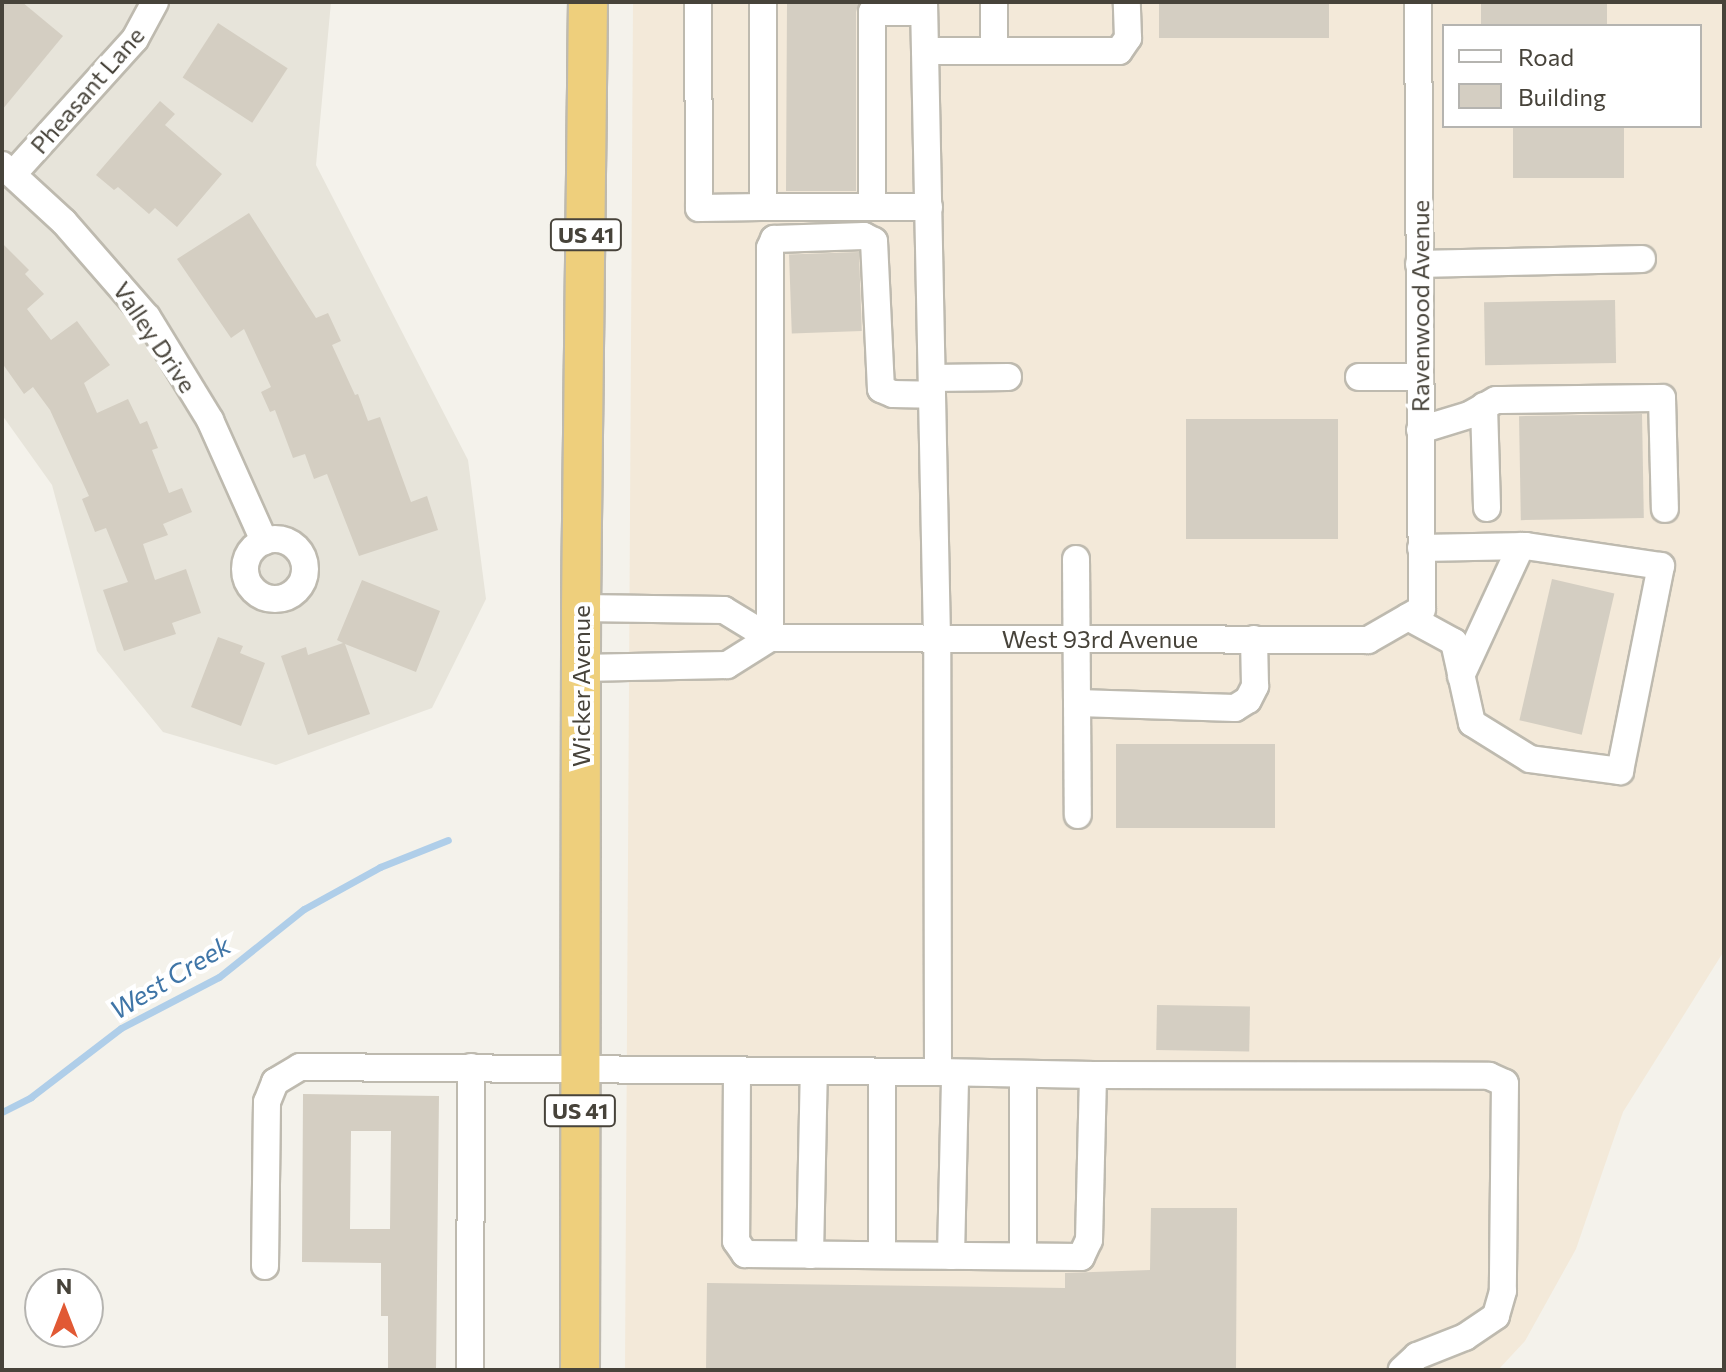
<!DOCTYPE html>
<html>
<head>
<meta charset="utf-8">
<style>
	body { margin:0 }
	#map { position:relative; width:1726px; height:1372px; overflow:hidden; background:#f4f2eb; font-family:Commissioner,sans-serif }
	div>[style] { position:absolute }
	.residential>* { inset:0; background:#e7e4da }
	.commercial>* { inset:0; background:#f3e9d9 }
	.stream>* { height:7px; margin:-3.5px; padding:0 3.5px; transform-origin:3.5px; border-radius:3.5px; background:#afcee9 }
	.building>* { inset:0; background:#d4cec2; transform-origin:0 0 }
	.roads { filter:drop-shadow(2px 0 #bebaaf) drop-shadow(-2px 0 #bebaaf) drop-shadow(0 2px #bebaaf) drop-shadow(0 -2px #bebaaf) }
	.minor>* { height:26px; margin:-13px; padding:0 13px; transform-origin:13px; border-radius:13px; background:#fff }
	.minor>.ring { margin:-13px; padding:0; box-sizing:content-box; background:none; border:26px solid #fff; border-radius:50% }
	.highway>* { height:38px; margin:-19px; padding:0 19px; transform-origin:19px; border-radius:19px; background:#eecf7c }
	span { translate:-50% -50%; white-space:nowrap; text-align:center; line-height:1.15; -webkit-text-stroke:8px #fff; paint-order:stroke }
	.shield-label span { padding:2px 6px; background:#fff; border:2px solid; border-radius:6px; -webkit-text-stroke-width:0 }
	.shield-label { font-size:22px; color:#47433a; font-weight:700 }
	.street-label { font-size:24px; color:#47433a }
	.water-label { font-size:26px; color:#3f75a7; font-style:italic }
	.frame { position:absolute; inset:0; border:4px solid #47433a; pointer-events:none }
	.legend { position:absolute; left:1442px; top:24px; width:260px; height:104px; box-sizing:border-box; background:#fff; border:2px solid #b5b4b0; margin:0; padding:10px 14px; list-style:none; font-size:24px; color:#47433a }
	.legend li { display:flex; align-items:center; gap:16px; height:40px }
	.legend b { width:40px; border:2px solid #b5b4b0 }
	.north { position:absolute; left:24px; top:1268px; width:80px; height:80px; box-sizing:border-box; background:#fff; border:2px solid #b5b4b0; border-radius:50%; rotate:0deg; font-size:22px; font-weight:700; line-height:32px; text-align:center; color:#47433a }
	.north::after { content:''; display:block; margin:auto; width:28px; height:36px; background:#e15934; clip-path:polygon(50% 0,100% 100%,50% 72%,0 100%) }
</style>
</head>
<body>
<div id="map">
	<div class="residential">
		<i style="clip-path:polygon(2px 2px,331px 2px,316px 165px,468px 460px,486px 599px,432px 708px,276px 765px,163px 732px,97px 651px,52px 485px,2px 415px)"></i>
	</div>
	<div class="commercial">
		<i style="clip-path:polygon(evenodd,633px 2px,1723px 2px,1724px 951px,1623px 1112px,1576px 1249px,1525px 1341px,1498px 1370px,625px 1370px,633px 2px,1444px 26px,1700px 26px,1700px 126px,1444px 126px,1444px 26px)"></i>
	</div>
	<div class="stream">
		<i style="left:2px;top:1112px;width:33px;rotate:-27deg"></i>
		<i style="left:31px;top:1097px;width:113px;rotate:-37.5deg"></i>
		<i style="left:121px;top:1028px;width:110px;rotate:-27.5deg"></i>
		<i style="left:219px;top:977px;width:109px;rotate:-38.7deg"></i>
		<i style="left:304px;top:909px;width:87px;rotate:-28.9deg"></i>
		<i style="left:380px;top:867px;width:73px;rotate:-21.7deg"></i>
	</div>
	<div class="building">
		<i style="clip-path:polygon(2px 2px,22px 2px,63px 36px,2px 110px)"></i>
		<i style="clip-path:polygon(787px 2px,859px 2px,856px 12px,856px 191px,786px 191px)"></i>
		<i style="left:1159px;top:2px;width:170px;height:36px"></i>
		<i style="left:1481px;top:2px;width:126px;height:23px"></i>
		<i style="left:218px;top:23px;width:83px;height:65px;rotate:33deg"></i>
		<i style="clip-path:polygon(160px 101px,175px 114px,165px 125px,222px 174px,177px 227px,155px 208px,149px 214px,118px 187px,114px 190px,96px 175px)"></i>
		<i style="left:1513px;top:126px;width:111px;height:52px"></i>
		<i style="clip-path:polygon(249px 213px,316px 318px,328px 313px,341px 341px,332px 345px,355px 395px,358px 394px,368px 421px,380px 417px,411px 502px,427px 496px,438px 530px,359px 556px,327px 474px,314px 479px,305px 454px,293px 458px,275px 410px,270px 412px,261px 392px,271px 387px,244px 329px,231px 338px,177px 259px)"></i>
		<i style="clip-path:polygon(2px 243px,29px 270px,25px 274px,44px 294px,27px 309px,51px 340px,77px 321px,110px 365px,84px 383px,97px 413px,128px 399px,140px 424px,147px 421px,158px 448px,152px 450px,169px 493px,182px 488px,192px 512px,163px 524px,168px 535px,143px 544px,155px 580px,186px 569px,201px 613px,172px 623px,176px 634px,124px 651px,103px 590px,128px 582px,106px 528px,95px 532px,82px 499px,89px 496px,50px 410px,33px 387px,24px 394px,2px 363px)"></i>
		<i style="left:859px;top:252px;width:79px;height:70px;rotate:88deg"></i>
		<i style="left:1615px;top:300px;width:63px;height:131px;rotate:89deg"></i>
		<i style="left:1642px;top:414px;width:104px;height:123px;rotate:89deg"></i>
		<i style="left:1186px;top:419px;width:152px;height:120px"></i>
		<i style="left:1552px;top:579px;width:64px;height:145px;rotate:13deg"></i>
		<i style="clip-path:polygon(362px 580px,440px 611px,416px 672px,345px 644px,370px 714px,308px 735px,281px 656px,306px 647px,308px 655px,343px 643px,337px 640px)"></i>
		<i style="clip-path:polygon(218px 637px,243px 646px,240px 653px,265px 663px,241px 726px,191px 707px)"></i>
		<i style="left:1116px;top:744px;width:159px;height:84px"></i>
		<i style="left:1157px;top:1005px;width:93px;height:45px;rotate:1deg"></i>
		<i style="clip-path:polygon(evenodd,303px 1094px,439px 1096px,436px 1370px,388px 1370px,388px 1316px,381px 1316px,381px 1263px,302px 1262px,303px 1094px,351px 1131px,391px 1131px,390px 1229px,350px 1229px,351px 1131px)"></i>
		<i style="clip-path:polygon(1151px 1208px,1237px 1208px,1236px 1370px,706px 1370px,707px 1283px,1065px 1288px,1065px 1273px,1150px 1270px)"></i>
	</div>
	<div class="roads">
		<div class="minor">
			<i style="left:698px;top:2px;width:206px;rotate:89.7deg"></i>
			<i style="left:699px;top:208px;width:64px;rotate:-0.9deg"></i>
			<i style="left:763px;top:2px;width:205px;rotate:90deg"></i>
			<i style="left:763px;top:207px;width:166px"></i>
			<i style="left:994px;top:2px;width:49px;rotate:90deg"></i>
			<i style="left:925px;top:51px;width:194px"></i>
			<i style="left:1119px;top:51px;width:16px;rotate:-55deg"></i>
			<i style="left:1128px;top:38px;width:36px;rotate:-92deg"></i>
			<i style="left:2px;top:165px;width:84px;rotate:42.6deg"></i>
			<i style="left:64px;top:222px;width:126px;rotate:48.9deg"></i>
			<i style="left:147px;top:317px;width:121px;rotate:58.5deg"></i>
			<i style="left:210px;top:420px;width:133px;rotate:65.9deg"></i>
			<i style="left:13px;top:174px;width:182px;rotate:-47.9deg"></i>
			<i style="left:135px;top:39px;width:42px;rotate:-61.6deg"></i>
			<i style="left:872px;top:207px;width:195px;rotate:-90deg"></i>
			<i style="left:872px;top:12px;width:52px"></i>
			<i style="left:1419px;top:264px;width:223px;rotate:-1.3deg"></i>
			<i style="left:1359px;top:377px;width:61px"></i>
			<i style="left:932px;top:378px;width:76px;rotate:-0.8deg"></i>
			<i style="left:1484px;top:406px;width:102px;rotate:88.3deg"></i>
			<i style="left:1420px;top:430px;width:51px;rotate:-17deg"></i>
			<i style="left:1469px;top:415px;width:31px;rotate:-29deg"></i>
			<i style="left:1496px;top:400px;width:166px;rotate:-0.7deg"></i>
			<i style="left:1662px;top:398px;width:111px;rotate:88.5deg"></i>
			<i class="ring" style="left:245px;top:539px;width:34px;height:34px"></i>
			<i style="left:1076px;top:559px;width:256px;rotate:89.6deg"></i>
			<i style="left:581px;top:608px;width:143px;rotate:0.8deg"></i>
			<i style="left:724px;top:610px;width:54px;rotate:31.3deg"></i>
			<i style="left:770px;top:638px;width:598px;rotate:0.19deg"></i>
			<i style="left:1368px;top:640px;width:62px;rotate:-29.9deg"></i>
			<i style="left:1422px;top:609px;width:607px;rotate:-90.38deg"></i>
			<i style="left:1408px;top:617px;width:52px;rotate:28.5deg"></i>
			<i style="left:1454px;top:642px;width:83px;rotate:77.5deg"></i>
			<i style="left:1472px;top:723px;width:68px;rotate:31.8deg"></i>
			<i style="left:1530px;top:759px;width:91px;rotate:7.6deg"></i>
			<i style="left:1620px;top:771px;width:209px;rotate:-78.7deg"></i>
			<i style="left:1661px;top:566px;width:136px;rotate:-171.6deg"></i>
			<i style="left:1526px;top:546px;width:105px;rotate:178.9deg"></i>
			<i style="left:770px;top:638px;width:390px;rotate:-90deg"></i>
			<i style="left:770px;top:248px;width:10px;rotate:-66deg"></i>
			<i style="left:774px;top:239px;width:90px;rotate:-1.9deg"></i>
			<i style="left:864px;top:236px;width:11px;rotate:27deg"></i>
			<i style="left:874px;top:241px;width:148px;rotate:87.3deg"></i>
			<i style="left:881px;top:389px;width:13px;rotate:23deg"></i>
			<i style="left:893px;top:394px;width:39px;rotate:1deg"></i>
			<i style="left:581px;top:668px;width:146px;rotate:-1.2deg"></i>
			<i style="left:727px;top:665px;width:51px;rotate:-32.1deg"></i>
			<i style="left:1461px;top:676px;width:143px;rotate:-65.2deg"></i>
			<i style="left:1078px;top:703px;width:157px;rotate:1.8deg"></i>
			<i style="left:1235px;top:708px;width:15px;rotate:-32deg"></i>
			<i style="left:1248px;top:700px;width:16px;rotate:-63deg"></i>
			<i style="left:1255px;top:686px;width:47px;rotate:-91.2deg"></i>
			<i style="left:737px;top:1070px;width:171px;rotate:90.3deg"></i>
			<i style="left:736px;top:1241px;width:16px;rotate:55deg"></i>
			<i style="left:745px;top:1254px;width:336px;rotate:0.5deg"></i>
			<i style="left:1081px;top:1257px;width:19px;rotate:-65deg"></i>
			<i style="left:1089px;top:1240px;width:165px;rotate:-88.6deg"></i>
			<i style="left:1093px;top:1075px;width:155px;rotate:-178.9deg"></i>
			<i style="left:882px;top:1072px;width:183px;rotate:90deg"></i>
			<i style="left:1023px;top:1074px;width:182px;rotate:90deg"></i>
			<i style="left:1093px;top:1075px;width:396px;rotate:0.1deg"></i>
			<i style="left:1489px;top:1076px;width:17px;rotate:24deg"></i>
			<i style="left:1505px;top:1083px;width:208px;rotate:90.6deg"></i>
			<i style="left:1503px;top:1291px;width:26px;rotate:106deg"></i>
			<i style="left:1496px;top:1316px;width:37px;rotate:146deg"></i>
			<i style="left:1465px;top:1337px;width:52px;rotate:158.4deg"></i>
			<i style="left:1417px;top:1356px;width:21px;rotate:137deg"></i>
			<i style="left:810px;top:1255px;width:184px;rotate:-88.8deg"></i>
			<i style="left:951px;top:1256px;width:183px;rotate:-88.7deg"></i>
			<i style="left:265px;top:1266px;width:164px;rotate:-89.3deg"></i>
			<i style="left:267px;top:1102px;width:22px;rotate:-68deg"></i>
			<i style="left:275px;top:1082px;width:29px;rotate:-31deg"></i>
			<i style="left:300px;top:1067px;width:638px;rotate:0.45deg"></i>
			<i style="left:938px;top:1072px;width:433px;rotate:-90.1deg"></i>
			<i style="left:937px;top:639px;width:637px;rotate:-91.17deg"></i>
			<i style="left:470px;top:1370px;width:303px;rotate:-89.8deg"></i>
		</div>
		<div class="highway">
			<i style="left:580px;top:1370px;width:762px;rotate:-89.92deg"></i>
			<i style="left:581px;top:608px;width:606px;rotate:-89.34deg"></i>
		</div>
	</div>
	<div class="shield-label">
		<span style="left:586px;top:235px">US 41</span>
		<span style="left:580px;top:1111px">US 41</span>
	</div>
	<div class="street-label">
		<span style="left:87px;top:90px;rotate:-49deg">Pheasant Lane</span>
		<span style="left:1420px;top:306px;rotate:-90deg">Ravenwood Avenue</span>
		<span style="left:155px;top:337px;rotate:56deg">Valley Drive</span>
		<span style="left:1100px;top:639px">West 93rd Avenue</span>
		<span style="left:581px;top:686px;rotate:-90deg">Wicker Avenue</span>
	</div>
	<div class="water-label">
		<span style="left:170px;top:977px;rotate:-31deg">West Creek</span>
	</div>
	<div class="frame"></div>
	<ul class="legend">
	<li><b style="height:10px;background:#fff"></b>Road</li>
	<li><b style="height:22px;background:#d4cec2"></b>Building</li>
	</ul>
	<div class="north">N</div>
</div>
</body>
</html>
